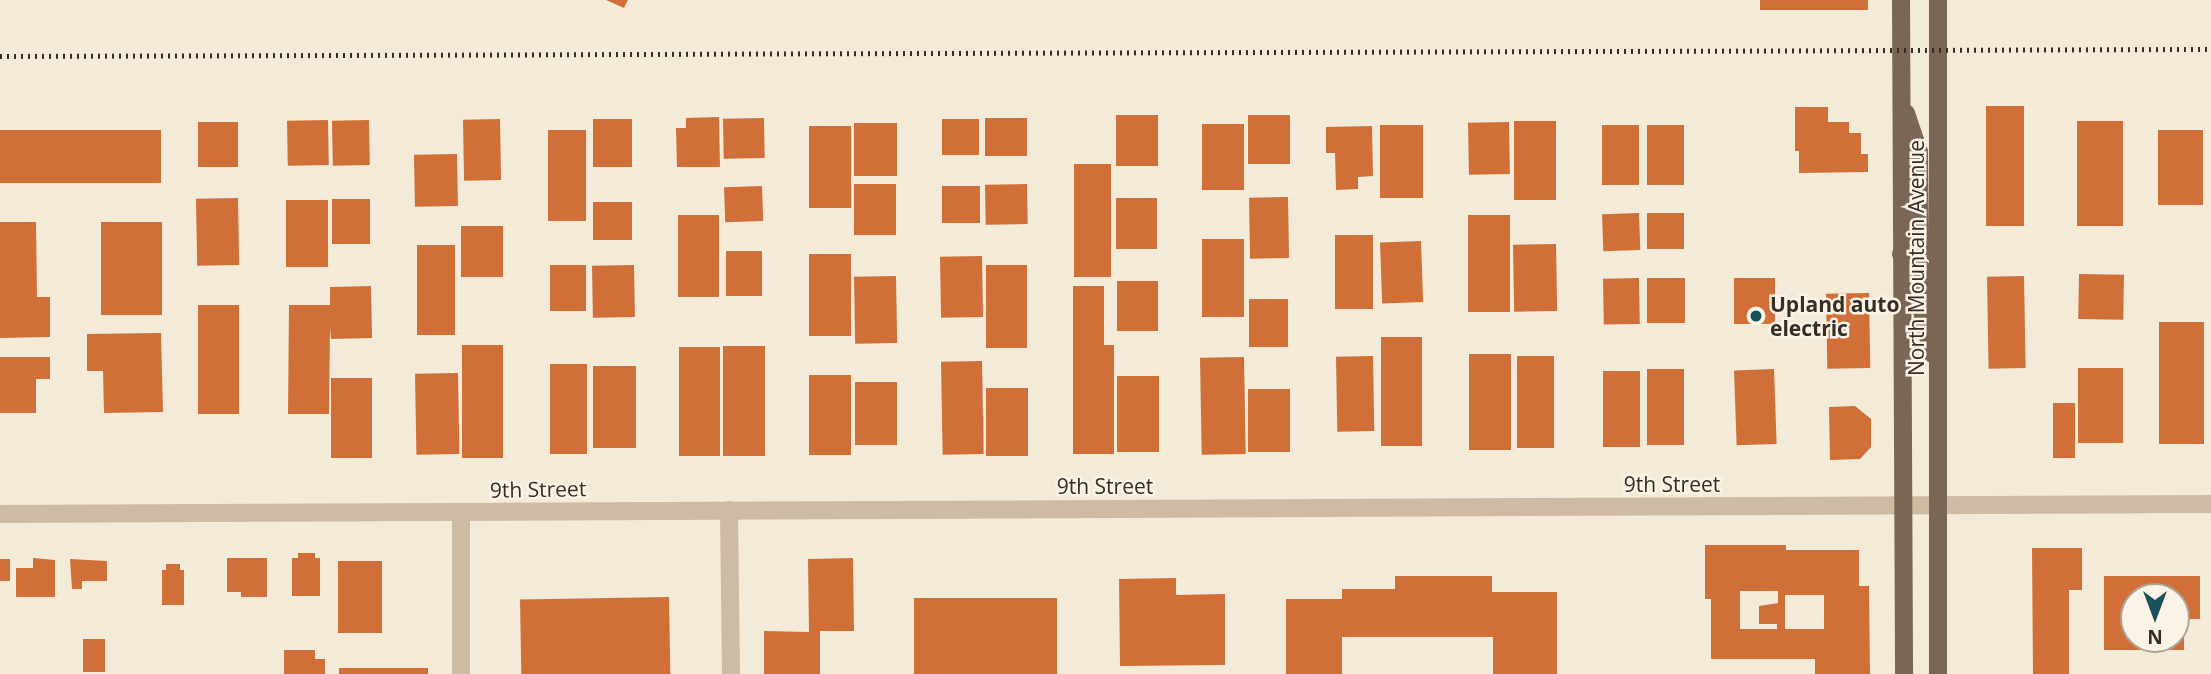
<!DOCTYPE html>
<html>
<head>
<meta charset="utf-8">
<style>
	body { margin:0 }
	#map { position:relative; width:2211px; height:674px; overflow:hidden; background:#f4ead8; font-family:"Open Sans",sans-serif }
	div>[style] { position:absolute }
	.building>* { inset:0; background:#d16f39; transform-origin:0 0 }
	.minor>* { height:18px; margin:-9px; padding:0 9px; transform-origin:9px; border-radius:9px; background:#cdbba3 }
	.major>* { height:18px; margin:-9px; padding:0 9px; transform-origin:9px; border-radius:9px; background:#7a6655 }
	.rail>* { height:5px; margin-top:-2.5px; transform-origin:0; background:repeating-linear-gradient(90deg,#372d26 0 2px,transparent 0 7px) }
	.dots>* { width:19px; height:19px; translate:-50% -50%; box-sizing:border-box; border:4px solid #fbf3e5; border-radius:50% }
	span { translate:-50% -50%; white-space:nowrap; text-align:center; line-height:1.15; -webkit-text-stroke:5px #fbf3e5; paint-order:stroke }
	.street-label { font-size:21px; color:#372d26 }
	.poi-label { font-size:21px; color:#372d26; font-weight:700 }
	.left { translate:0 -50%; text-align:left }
	.north { position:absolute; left:2120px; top:583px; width:70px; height:70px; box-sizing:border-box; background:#fbf3e5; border:2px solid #ada499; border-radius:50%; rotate:180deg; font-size:19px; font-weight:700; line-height:28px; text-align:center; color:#372d26 }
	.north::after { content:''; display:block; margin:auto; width:24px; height:32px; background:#18505c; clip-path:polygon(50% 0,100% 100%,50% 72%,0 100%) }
</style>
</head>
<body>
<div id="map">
	<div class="building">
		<i style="clip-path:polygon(606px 0,628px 0,624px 8px)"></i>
		<i style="left:1760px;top:0;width:108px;height:10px"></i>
		<i style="left:1986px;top:106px;width:38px;height:120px"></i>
		<i style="clip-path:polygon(1795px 107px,1828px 107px,1828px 122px,1849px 122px,1849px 133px,1861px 133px,1861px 154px,1868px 154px,1868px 172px,1799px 173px,1799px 151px,1795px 151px)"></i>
		<i style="left:1158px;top:115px;width:51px;height:42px;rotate:90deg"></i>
		<i style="left:1290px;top:115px;width:49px;height:42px;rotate:90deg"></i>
		<i style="clip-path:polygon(719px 117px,720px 167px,677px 167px,676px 128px,686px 128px,686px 118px)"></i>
		<i style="left:764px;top:118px;width:40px;height:41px;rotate:89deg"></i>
		<i style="left:1027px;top:118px;width:38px;height:42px;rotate:90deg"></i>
		<i style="left:500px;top:119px;width:61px;height:37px;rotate:89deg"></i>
		<i style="left:593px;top:119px;width:39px;height:48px"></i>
		<i style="left:942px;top:119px;width:37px;height:36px"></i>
		<i style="left:328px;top:120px;width:45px;height:41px;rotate:89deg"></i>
		<i style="left:369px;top:120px;width:45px;height:37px;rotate:89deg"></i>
		<i style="left:1514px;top:121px;width:42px;height:79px"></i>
		<i style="left:2077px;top:121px;width:46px;height:105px"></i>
		<i style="left:198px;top:122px;width:40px;height:45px"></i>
		<i style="left:1509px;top:122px;width:52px;height:41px;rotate:89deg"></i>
		<i style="left:854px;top:123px;width:43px;height:53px"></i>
		<i style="left:1202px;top:124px;width:42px;height:66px"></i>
		<i style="left:1380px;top:125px;width:43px;height:73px"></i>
		<i style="left:1602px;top:125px;width:37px;height:60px"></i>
		<i style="left:1647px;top:125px;width:37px;height:60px"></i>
		<i style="left:809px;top:126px;width:42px;height:82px"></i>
		<i style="clip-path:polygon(1372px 126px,1373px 176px,1358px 177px,1358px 189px,1336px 190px,1335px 153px,1326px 153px,1326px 127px)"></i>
		<i style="left:0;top:130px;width:161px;height:53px"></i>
		<i style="left:548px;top:130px;width:38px;height:91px"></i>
		<i style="left:2158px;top:130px;width:45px;height:75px"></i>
		<i style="left:457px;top:154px;width:52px;height:43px;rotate:89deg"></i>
		<i style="left:1074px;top:164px;width:37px;height:113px"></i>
		<i style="left:854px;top:184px;width:42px;height:51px"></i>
		<i style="left:1027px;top:184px;width:40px;height:42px;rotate:89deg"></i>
		<i style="left:762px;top:186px;width:35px;height:38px;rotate:88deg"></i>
		<i style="left:942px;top:186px;width:38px;height:37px"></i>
		<i style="left:1288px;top:197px;width:61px;height:39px;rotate:89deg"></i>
		<i style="left:238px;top:198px;width:67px;height:42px;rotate:89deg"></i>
		<i style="left:1116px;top:198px;width:41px;height:51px"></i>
		<i style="left:370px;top:199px;width:45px;height:38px;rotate:90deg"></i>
		<i style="left:286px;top:200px;width:42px;height:67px"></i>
		<i style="left:593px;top:202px;width:39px;height:38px"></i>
		<i style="left:1639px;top:213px;width:37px;height:37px;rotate:88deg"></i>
		<i style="left:1647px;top:213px;width:37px;height:36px"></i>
		<i style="left:678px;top:215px;width:41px;height:82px"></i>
		<i style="left:1468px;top:215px;width:42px;height:97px"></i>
		<i style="clip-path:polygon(0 222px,36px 222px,37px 297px,50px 297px,50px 337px,0 338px)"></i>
		<i style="left:162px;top:222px;width:93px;height:61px;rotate:90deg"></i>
		<i style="left:461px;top:226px;width:42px;height:51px"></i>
		<i style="left:1335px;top:235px;width:38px;height:74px"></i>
		<i style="left:1202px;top:239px;width:42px;height:78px"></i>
		<i style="left:1421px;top:241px;width:61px;height:41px;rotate:88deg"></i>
		<i style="left:1556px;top:244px;width:67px;height:43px;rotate:89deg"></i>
		<i style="left:417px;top:245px;width:38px;height:90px"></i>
		<i style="left:726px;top:251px;width:36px;height:45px"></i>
		<i style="left:809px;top:254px;width:42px;height:82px"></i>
		<i style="left:982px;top:256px;width:61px;height:42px;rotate:89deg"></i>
		<i style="left:550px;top:265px;width:36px;height:46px"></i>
		<i style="left:634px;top:265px;width:52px;height:42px;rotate:89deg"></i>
		<i style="left:986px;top:265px;width:41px;height:83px"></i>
		<i style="left:2079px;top:274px;width:45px;height:45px;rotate:1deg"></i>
		<i style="left:896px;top:276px;width:67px;height:42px;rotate:89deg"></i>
		<i style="left:2024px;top:276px;width:92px;height:37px;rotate:89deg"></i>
		<i style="left:1639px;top:278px;width:46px;height:36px;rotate:89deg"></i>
		<i style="left:1647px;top:278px;width:38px;height:45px"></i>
		<i style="left:1734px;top:278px;width:41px;height:46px"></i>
		<i style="left:1117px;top:281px;width:41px;height:50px"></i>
		<i style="clip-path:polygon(371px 286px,372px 338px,331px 339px,330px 327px,329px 414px,288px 414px,289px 305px,330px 305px,330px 287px)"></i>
		<i style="clip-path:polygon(1073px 286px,1104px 286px,1104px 345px,1114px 345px,1114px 454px,1073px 454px)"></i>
		<i style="left:1869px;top:293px;width:75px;height:43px;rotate:89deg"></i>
		<i style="left:1249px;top:299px;width:39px;height:48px"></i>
		<i style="left:198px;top:305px;width:41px;height:109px"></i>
		<i style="left:2159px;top:322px;width:45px;height:122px"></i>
		<i style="clip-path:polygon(161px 333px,163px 412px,104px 413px,103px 371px,87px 371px,87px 334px)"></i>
		<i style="left:1381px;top:337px;width:41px;height:109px"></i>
		<i style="left:462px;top:345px;width:41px;height:113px"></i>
		<i style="left:723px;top:346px;width:42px;height:110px"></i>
		<i style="left:679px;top:347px;width:41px;height:109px"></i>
		<i style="left:1469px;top:354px;width:42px;height:96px"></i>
		<i style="left:1373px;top:356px;width:75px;height:37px;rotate:89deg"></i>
		<i style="left:1517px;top:356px;width:37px;height:92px"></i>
		<i style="clip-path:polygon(0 357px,50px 357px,50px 379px,36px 379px,36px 413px,0 413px)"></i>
		<i style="left:1244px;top:357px;width:97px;height:44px;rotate:89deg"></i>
		<i style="left:982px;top:361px;width:93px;height:41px;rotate:89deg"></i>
		<i style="left:550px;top:364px;width:37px;height:90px"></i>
		<i style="left:593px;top:366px;width:43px;height:82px"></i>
		<i style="left:2078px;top:368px;width:45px;height:75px"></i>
		<i style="left:1647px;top:369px;width:37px;height:76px"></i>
		<i style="left:1774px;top:369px;width:75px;height:40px;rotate:88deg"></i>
		<i style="left:1603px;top:371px;width:37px;height:76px"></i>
		<i style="left:458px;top:373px;width:81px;height:43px;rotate:89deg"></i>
		<i style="left:809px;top:375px;width:42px;height:80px"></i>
		<i style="left:1117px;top:376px;width:42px;height:76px"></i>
		<i style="left:331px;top:378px;width:41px;height:80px"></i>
		<i style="left:897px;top:382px;width:63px;height:42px;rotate:90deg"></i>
		<i style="left:986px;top:388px;width:42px;height:68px"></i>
		<i style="left:1290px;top:389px;width:63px;height:42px;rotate:90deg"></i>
		<i style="left:2053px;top:403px;width:22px;height:55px"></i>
		<i style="clip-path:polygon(1855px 406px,1871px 419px,1871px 447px,1860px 459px,1830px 460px,1829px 407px)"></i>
		<i style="clip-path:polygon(evenodd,1705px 545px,1786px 545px,1786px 550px,1859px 550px,1859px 586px,1869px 586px,1870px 674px,1815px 674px,1815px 659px,1711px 659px,1711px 599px,1705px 599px,1705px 545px,1740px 591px,1778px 591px,1778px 603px,1759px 606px,1759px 624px,1777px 624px,1777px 629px,1740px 629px,1740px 591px,1705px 545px,1785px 595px,1824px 595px,1824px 629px,1785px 629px,1785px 595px)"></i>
		<i style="clip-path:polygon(2032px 548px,2082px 548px,2082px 590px,2069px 590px,2069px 674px,2033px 674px)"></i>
		<i style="clip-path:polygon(298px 553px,315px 553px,315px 558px,320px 558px,320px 596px,292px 596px,292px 558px,298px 558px)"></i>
		<i style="clip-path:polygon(33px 558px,55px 560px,55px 597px,16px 597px,16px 568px,33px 568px)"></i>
		<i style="clip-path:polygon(227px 558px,267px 558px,267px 597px,241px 597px,241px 592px,227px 592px)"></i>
		<i style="clip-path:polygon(853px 558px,854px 631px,820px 631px,820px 674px,764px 674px,764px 631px,809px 632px,808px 559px)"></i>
		<i style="left:0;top:559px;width:10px;height:22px"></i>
		<i style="clip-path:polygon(70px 559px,107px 561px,107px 581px,82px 581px,82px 589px,72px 589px)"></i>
		<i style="left:338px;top:561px;width:44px;height:72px"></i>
		<i style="clip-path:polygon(166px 564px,180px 564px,180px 570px,184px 570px,184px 605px,162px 605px,162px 570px,166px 570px)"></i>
		<i style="clip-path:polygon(1395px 576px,1492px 576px,1492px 592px,1557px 592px,1557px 674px,1493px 674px,1493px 637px,1342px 637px,1342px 674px,1286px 674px,1286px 599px,1342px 599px,1342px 589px,1395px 589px)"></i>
		<i style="clip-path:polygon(evenodd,2104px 576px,2200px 576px,2200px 619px,2184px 619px,2184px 650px,2104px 650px,2104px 576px,2134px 597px,2176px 597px,2176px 639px,2134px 639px,2134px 597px)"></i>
		<i style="clip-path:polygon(1176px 578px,1176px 595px,1225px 594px,1225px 665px,1120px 666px,1119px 579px)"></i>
		<i style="left:669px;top:597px;width:77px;height:149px;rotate:89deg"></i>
		<i style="left:914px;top:598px;width:143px;height:76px"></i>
		<i style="left:83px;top:639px;width:22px;height:33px"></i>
		<i style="clip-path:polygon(284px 650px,315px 650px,315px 659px,325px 659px,325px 674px,284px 674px)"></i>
		<i style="left:339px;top:668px;width:89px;height:6px"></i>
	</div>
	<div class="minor">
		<i style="left:729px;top:510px;width:164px;rotate:89.3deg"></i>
		<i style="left:461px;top:513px;width:161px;rotate:90deg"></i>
		<i style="left:0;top:514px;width:2211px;rotate:-0.26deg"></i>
	</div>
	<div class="major">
		<i style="left:1901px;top:0;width:674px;rotate:89.74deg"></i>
		<i style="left:1938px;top:0;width:674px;rotate:90deg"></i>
		<i style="left:1906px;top:113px;width:41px;rotate:71.6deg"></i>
		<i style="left:1919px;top:152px;width:87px;rotate:89.3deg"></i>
		<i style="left:1920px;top:239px;width:24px;rotate:45deg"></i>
		<i style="left:1901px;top:254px;width:26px;rotate:36deg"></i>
		<i style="left:1922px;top:269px;width:42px;rotate:90deg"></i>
		<i style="left:1922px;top:311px;width:44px;rotate:76.9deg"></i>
	</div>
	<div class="rail">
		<i style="left:0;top:56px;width:2211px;rotate:-0.18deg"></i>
	</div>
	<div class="dots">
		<i style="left:1756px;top:316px;background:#18505c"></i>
	</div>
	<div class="street-label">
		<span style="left:1916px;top:258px;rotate:-90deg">North Mountain Avenue</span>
		<span style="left:1672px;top:484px">9th Street</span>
		<span style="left:1105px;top:486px">9th Street</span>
		<span style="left:538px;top:489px;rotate:-1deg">9th Street</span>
	</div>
	<div class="poi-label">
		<span class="left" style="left:1770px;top:316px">Upland auto<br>electric</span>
	</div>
	<div class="north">N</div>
</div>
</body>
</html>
